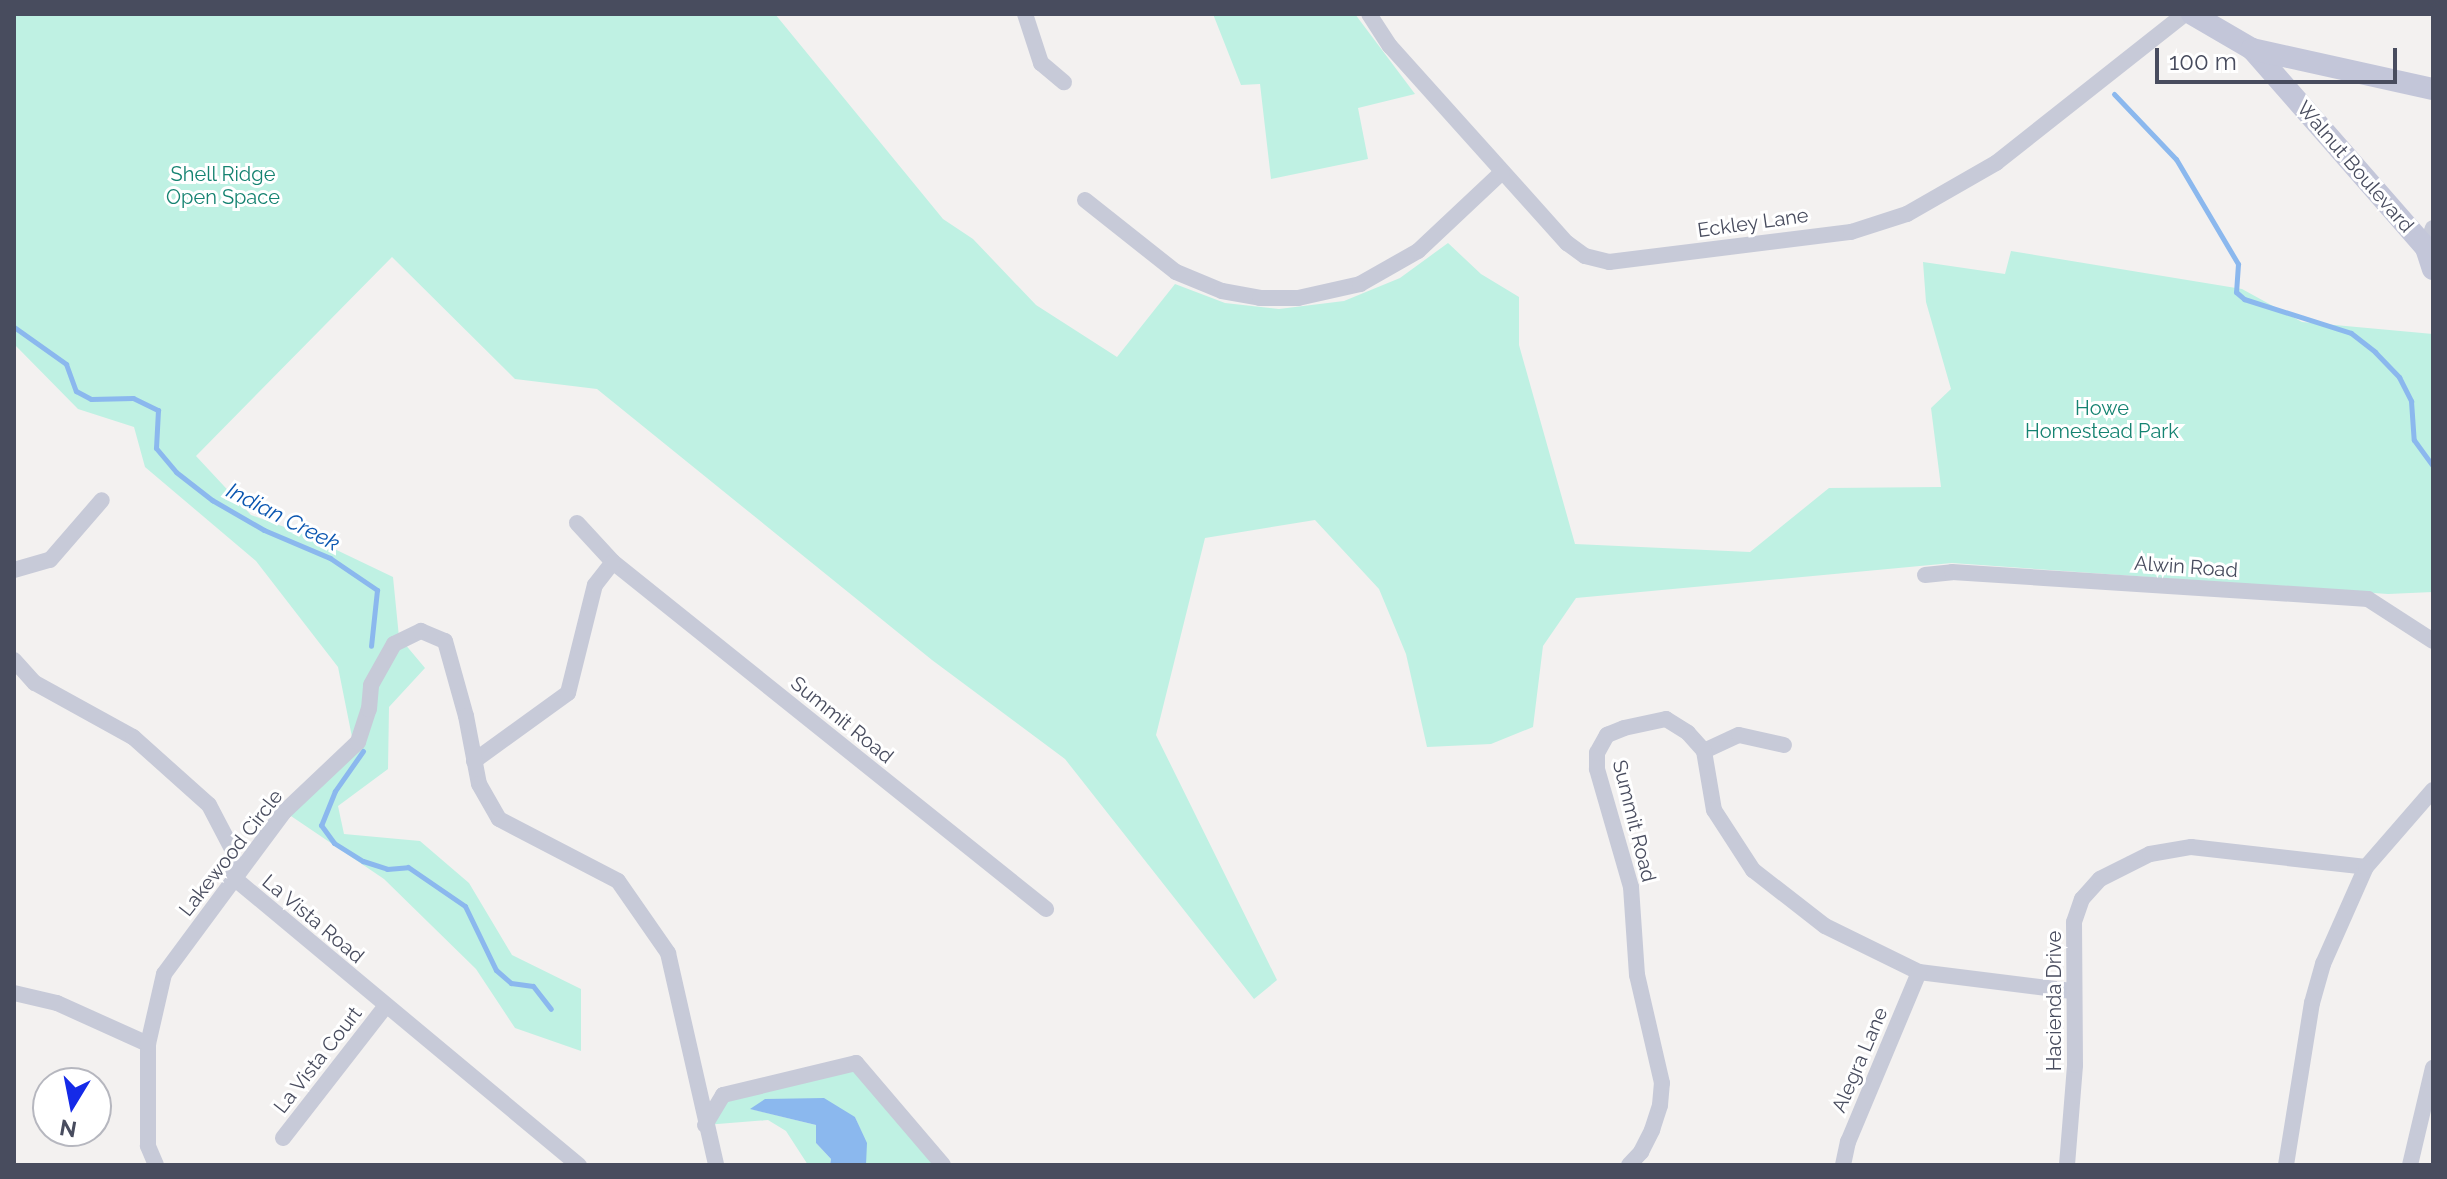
<!DOCTYPE html>
<html>
<head>
<meta charset="utf-8">
<style>
	body { margin:0 }
	#map { position:relative; width:2447px; height:1179px; overflow:hidden; background:#f3f1f0; font-family:Raleway,sans-serif }
	div>[style] { position:absolute }
	.green>* { inset:0; background:#bff1e3 }
	.water>* { inset:0; background:#8bb8ee }
	.stream>* { height:5px; margin:-2.5px; padding:0 2.5px; transform-origin:2.5px; border-radius:2.5px; background:#8bb8ee }
	.street>* { height:16px; margin:-8px; padding:0 8px; transform-origin:8px; border-radius:8px; background:#c7cad8 }
	.secondary>* { height:22px; margin:-11px; padding:0 11px; transform-origin:11px; border-radius:11px; background:#c3c6d9 }
	span { translate:-50% -50%; white-space:nowrap; text-align:center; line-height:1.15; -webkit-text-stroke:6px #fff; paint-order:stroke }
	.street-label { font-size:20px; color:#484c5e }
	.park-label { font-size:20px; color:#158371 }
	.water-label { font-size:22px; color:#0955b0; font-style:italic }
	.frame { position:absolute; inset:0; border:16px solid #484c5e; pointer-events:none }
	.north { position:absolute; left:32px; top:1067px; width:80px; height:80px; box-sizing:border-box; background:#fff; border:2px solid #b6b7bf; border-radius:50%; rotate:190deg; font-size:22px; font-weight:700; line-height:32px; text-align:center; color:#484c5e }
	.north::after { content:''; display:block; margin:auto; width:28px; height:36px; background:#152ae8; clip-path:polygon(50% 0,100% 100%,50% 72%,0 100%) }
	.scale { position:absolute; left:2155px; top:48px; width:242px; height:36px; box-sizing:border-box; border:4px solid #484c5e; border-top:0; padding-left:10px; font-size:24px; line-height:28px; white-space:nowrap; color:#484c5e; -webkit-text-stroke:6px #fff; paint-order:stroke }
</style>
</head>
<body>
<div id="map">
	<div class="green">
		<i style="clip-path:polygon(14px 14px,775px 14px,943px 219px,973px 239px,1036px 305px,1117px 357px,1175px 284px,1225px 303px,1279px 309px,1344px 301px,1400px 278px,1448px 243px,1481px 274px,1519px 297px,1519px 345px,1575px 544px,1750px 552px,1829px 488px,1941px 487px,1931px 408px,1951px 389px,1926px 302px,1923px 262px,2005px 274px,2011px 251px,2242px 289px,2302px 322px,2433px 334px,2433px 592px,2388px 594px,1952px 563px,1576px 598px,1543px 646px,1533px 727px,1491px 744px,1427px 747px,1406px 654px,1379px 589px,1315px 520px,1205px 538px,1156px 735px,1277px 980px,1254px 999px,1065px 759px,932px 660px,597px 389px,515px 379px,392px 257px,196px 456px,251px 515px,301px 533px,393px 577px,399px 637px,425px 668px,389px 707px,388px 769px,338px 806px,344px 834px,420px 841px,469px 883px,512px 955px,581px 989px,581px 1051px,515px 1028px,476px 969px,384px 879px,288px 814px,352px 737px,338px 667px,256px 561px,145px 467px,134px 427px,78px 409px,14px 344px)"></i>
		<i style="clip-path:polygon(1213px 14px,1355px 14px,1415px 94px,1358px 108px,1368px 159px,1271px 179px,1260px 84px,1241px 85px)"></i>
		<i style="clip-path:polygon(856px 1063px,943px 1165px,866px 1165px,866px 1143px,855px 1117px,751px 1109px,816px 1125px,816px 1143px,831px 1159px,830px 1165px,808px 1165px,786px 1131px,768px 1120px,705px 1125px,723px 1095px)"></i>
	</div>
	<div class="water">
		<i style="clip-path:polygon(824px 1098px,855px 1117px,867px 1143px,866px 1165px,830px 1165px,831px 1159px,816px 1143px,816px 1125px,750px 1109px,765px 1099px)"></i>
	</div>
	<div class="stream">
		<i style="left:2114px;top:94px;width:90px;rotate:46.4deg"></i>
		<i style="left:2176px;top:159px;width:122px;rotate:59.4deg"></i>
		<i style="left:2238px;top:264px;width:28px;rotate:94deg"></i>
		<i style="left:2236px;top:292px;width:11px;rotate:41deg"></i>
		<i style="left:2244px;top:299px;width:112px;rotate:17.6deg"></i>
		<i style="left:2351px;top:333px;width:31px;rotate:38deg"></i>
		<i style="left:2375px;top:352px;width:35px;rotate:46deg"></i>
		<i style="left:2399px;top:377px;width:27px;rotate:63deg"></i>
		<i style="left:2411px;top:401px;width:39px;rotate:86deg"></i>
		<i style="left:2414px;top:440px;width:32px;rotate:54deg"></i>
		<i style="left:14px;top:327px;width:64px;rotate:35.4deg"></i>
		<i style="left:66px;top:364px;width:29px;rotate:70deg"></i>
		<i style="left:76px;top:391px;width:17px;rotate:28deg"></i>
		<i style="left:91px;top:399px;width:42px;rotate:-1.4deg"></i>
		<i style="left:133px;top:398px;width:28px;rotate:26deg"></i>
		<i style="left:158px;top:410px;width:38px;rotate:93deg"></i>
		<i style="left:156px;top:448px;width:31px;rotate:50deg"></i>
		<i style="left:176px;top:472px;width:46px;rotate:37.9deg"></i>
		<i style="left:212px;top:500px;width:60px;rotate:30deg"></i>
		<i style="left:264px;top:530px;width:72px;rotate:23deg"></i>
		<i style="left:330px;top:558px;width:57px;rotate:34.2deg"></i>
		<i style="left:377px;top:590px;width:56px;rotate:96.1deg"></i>
		<i style="left:363px;top:751px;width:49px;rotate:125deg"></i>
		<i style="left:335px;top:791px;width:37px;rotate:112deg"></i>
		<i style="left:321px;top:825px;width:22px;rotate:54deg"></i>
		<i style="left:334px;top:843px;width:34px;rotate:32deg"></i>
		<i style="left:363px;top:861px;width:25px;rotate:18deg"></i>
		<i style="left:387px;top:869px;width:21px;rotate:-5deg"></i>
		<i style="left:408px;top:867px;width:69px;rotate:34.4deg"></i>
		<i style="left:465px;top:906px;width:71px;rotate:64.2deg"></i>
		<i style="left:496px;top:970px;width:20px;rotate:41deg"></i>
		<i style="left:511px;top:983px;width:22px;rotate:8deg"></i>
		<i style="left:533px;top:986px;width:29px;rotate:52deg"></i>
	</div>
	<div class="street">
		<i style="left:1025px;top:14px;width:52px;rotate:71.9deg"></i>
		<i style="left:1041px;top:63px;width:30px;rotate:40deg"></i>
		<i style="left:1369px;top:14px;width:38px;rotate:57deg"></i>
		<i style="left:1390px;top:46px;width:265px;rotate:48.1deg"></i>
		<i style="left:1567px;top:243px;width:22px;rotate:36deg"></i>
		<i style="left:1585px;top:256px;width:25px;rotate:14deg"></i>
		<i style="left:1609px;top:262px;width:244px;rotate:-7.1deg"></i>
		<i style="left:1851px;top:232px;width:59px;rotate:-17.8deg"></i>
		<i style="left:1907px;top:214px;width:103px;rotate:-29.8deg"></i>
		<i style="left:1996px;top:163px;width:241px;rotate:-38.3deg"></i>
		<i style="left:1085px;top:200px;width:116px;rotate:38.4deg"></i>
		<i style="left:1176px;top:272px;width:50px;rotate:22.4deg"></i>
		<i style="left:1222px;top:291px;width:39px;rotate:10deg"></i>
		<i style="left:1260px;top:298px;width:38px"></i>
		<i style="left:1298px;top:298px;width:64px;rotate:-12.7deg"></i>
		<i style="left:1360px;top:284px;width:67px;rotate:-29.6deg"></i>
		<i style="left:1418px;top:251px;width:115px;rotate:-43.2deg"></i>
		<i style="left:2426px;top:248px;width:21px;rotate:-71deg"></i>
		<i style="left:577px;top:523px;width:53px;rotate:47.3deg"></i>
		<i style="left:613px;top:562px;width:555px;rotate:38.71deg"></i>
		<i style="left:14px;top:570px;width:37px;rotate:-16deg"></i>
		<i style="left:50px;top:560px;width:79px;rotate:-49.1deg"></i>
		<i style="left:1925px;top:575px;width:27px;rotate:-6deg"></i>
		<i style="left:1952px;top:572px;width:417px;rotate:3.7deg"></i>
		<i style="left:2368px;top:599px;width:77px;rotate:32.9deg"></i>
		<i style="left:14px;top:660px;width:31px;rotate:48deg"></i>
		<i style="left:35px;top:683px;width:112px;rotate:28.9deg"></i>
		<i style="left:133px;top:737px;width:102px;rotate:41.8deg"></i>
		<i style="left:209px;top:805px;width:50px;rotate:62.4deg"></i>
		<i style="left:232px;top:849px;width:29px;rotate:86deg"></i>
		<i style="left:234px;top:878px;width:449px;rotate:39.8deg"></i>
		<i style="left:1704px;top:751px;width:38px;rotate:-25deg"></i>
		<i style="left:1739px;top:735px;width:46px;rotate:12.5deg"></i>
		<i style="left:474px;top:761px;width:116px;rotate:-35.9deg"></i>
		<i style="left:568px;top:693px;width:111px;rotate:-76deg"></i>
		<i style="left:595px;top:585px;width:29px;rotate:-52deg"></i>
		<i style="left:14px;top:993px;width:44px;rotate:13.1deg"></i>
		<i style="left:57px;top:1003px;width:100px;rotate:24.3deg"></i>
		<i style="left:705px;top:1125px;width:35px;rotate:-59deg"></i>
		<i style="left:723px;top:1095px;width:137px;rotate:-13.5deg"></i>
		<i style="left:856px;top:1063px;width:134px;rotate:49.5deg"></i>
		<i style="left:283px;top:1138px;width:166px;rotate:-52.1deg"></i>
		<i style="left:156px;top:1165px;width:21px;rotate:-113deg"></i>
		<i style="left:148px;top:1146px;width:102px;rotate:-90deg"></i>
		<i style="left:148px;top:1044px;width:72px;rotate:-77.1deg"></i>
		<i style="left:164px;top:974px;width:202px;rotate:-53.5deg"></i>
		<i style="left:284px;top:812px;width:102px;rotate:-43.4deg"></i>
		<i style="left:358px;top:742px;width:35px;rotate:-72deg"></i>
		<i style="left:369px;top:709px;width:24px;rotate:-85deg"></i>
		<i style="left:371px;top:685px;width:47px;rotate:-60.7deg"></i>
		<i style="left:394px;top:644px;width:30px;rotate:-26deg"></i>
		<i style="left:421px;top:631px;width:26px;rotate:23deg"></i>
		<i style="left:445px;top:641px;width:78px;rotate:74.4deg"></i>
		<i style="left:466px;top:716px;width:69px;rotate:79.2deg"></i>
		<i style="left:479px;top:784px;width:40px;rotate:60.3deg"></i>
		<i style="left:499px;top:819px;width:134px;rotate:27.5deg"></i>
		<i style="left:618px;top:881px;width:88px;rotate:55.2deg"></i>
		<i style="left:668px;top:953px;width:217px;rotate:77.2deg"></i>
		<i style="left:1629px;top:1165px;width:18px;rotate:-47deg"></i>
		<i style="left:1641px;top:1152px;width:25px;rotate:-63deg"></i>
		<i style="left:1652px;top:1130px;width:26px;rotate:-72deg"></i>
		<i style="left:1660px;top:1105px;width:22px;rotate:-85deg"></i>
		<i style="left:1662px;top:1083px;width:111px;rotate:-103deg"></i>
		<i style="left:1637px;top:975px;width:88px;rotate:-93.9deg"></i>
		<i style="left:1631px;top:887px;width:123px;rotate:-106.1deg"></i>
		<i style="left:1597px;top:769px;width:16px;rotate:-90deg"></i>
		<i style="left:1597px;top:753px;width:21px;rotate:-61deg"></i>
		<i style="left:1607px;top:735px;width:18px;rotate:-22deg"></i>
		<i style="left:1624px;top:728px;width:43px;rotate:-12.1deg"></i>
		<i style="left:1666px;top:719px;width:26px;rotate:32deg"></i>
		<i style="left:1688px;top:733px;width:24px;rotate:48deg"></i>
		<i style="left:1704px;top:751px;width:60px;rotate:80.4deg"></i>
		<i style="left:1714px;top:810px;width:72px;rotate:57deg"></i>
		<i style="left:1753px;top:870px;width:91px;rotate:37.9deg"></i>
		<i style="left:1825px;top:926px;width:105px;rotate:26.1deg"></i>
		<i style="left:1919px;top:972px;width:154px;rotate:7.1deg"></i>
		<i style="left:1843px;top:1165px;width:24px;rotate:-78deg"></i>
		<i style="left:1848px;top:1142px;width:184px;rotate:-67.3deg"></i>
		<i style="left:2067px;top:1165px;width:100px;rotate:-85.4deg"></i>
		<i style="left:2075px;top:1065px;width:143px;rotate:-90.4deg"></i>
		<i style="left:2074px;top:922px;width:24px;rotate:-71deg"></i>
		<i style="left:2082px;top:899px;width:27px;rotate:-48deg"></i>
		<i style="left:2100px;top:879px;width:56px;rotate:-26.6deg"></i>
		<i style="left:2150px;top:854px;width:42px;rotate:-9.7deg"></i>
		<i style="left:2191px;top:847px;width:176px;rotate:6.5deg"></i>
		<i style="left:2286px;top:1165px;width:164px;rotate:-80.9deg"></i>
		<i style="left:2312px;top:1003px;width:41px;rotate:-74.2deg"></i>
		<i style="left:2323px;top:964px;width:106px;rotate:-66.1deg"></i>
		<i style="left:2366px;top:867px;width:102px;rotate:-49deg"></i>
		<i style="left:2410px;top:1165px;width:100px;rotate:-76.7deg"></i>
	</div>
	<div class="secondary">
		<i style="left:2192px;top:14px;width:69px;rotate:30.3deg"></i>
		<i style="left:2252px;top:49px;width:264px;rotate:48.8deg"></i>
		<i style="left:2426px;top:248px;width:22px;rotate:72deg"></i>
		<i style="left:2252px;top:49px;width:185px;rotate:12.5deg"></i>
	</div>
	<div class="street-label">
		<span style="left:2355px;top:167px;rotate:49deg">Walnut Boulevard</span>
		<span style="left:1753px;top:223px;rotate:-8deg">Eckley Lane</span>
		<span style="left:2186px;top:567px;rotate:4deg">Alwin Road</span>
		<span style="left:842px;top:720px;rotate:39deg">Summit Road</span>
		<span style="left:1634px;top:821px;rotate:76deg">Summit Road</span>
		<span style="left:231px;top:853px;rotate:-52deg">Lakewood Circle</span>
		<span style="left:313px;top:919px;rotate:40deg">La Vista Road</span>
		<span style="left:2054px;top:1001px;rotate:-90deg">Hacienda Drive</span>
		<span style="left:318px;top:1060px;rotate:-52deg">La Vista Court</span>
		<span style="left:1860px;top:1060px;rotate:-67deg">Alegra Lane</span>
	</div>
	<div class="park-label">
		<span style="left:223px;top:186px">Shell Ridge<br>Open Space</span>
		<span style="left:2102px;top:420px">Howe<br>Homestead Park</span>
	</div>
	<div class="water-label">
		<span style="left:283px;top:517px;rotate:27deg">Indian Creek</span>
	</div>
	<div class="frame"></div>
	<div class="north">N</div>
	<div class="scale">100 m</div>
</div>
</body>
</html>
